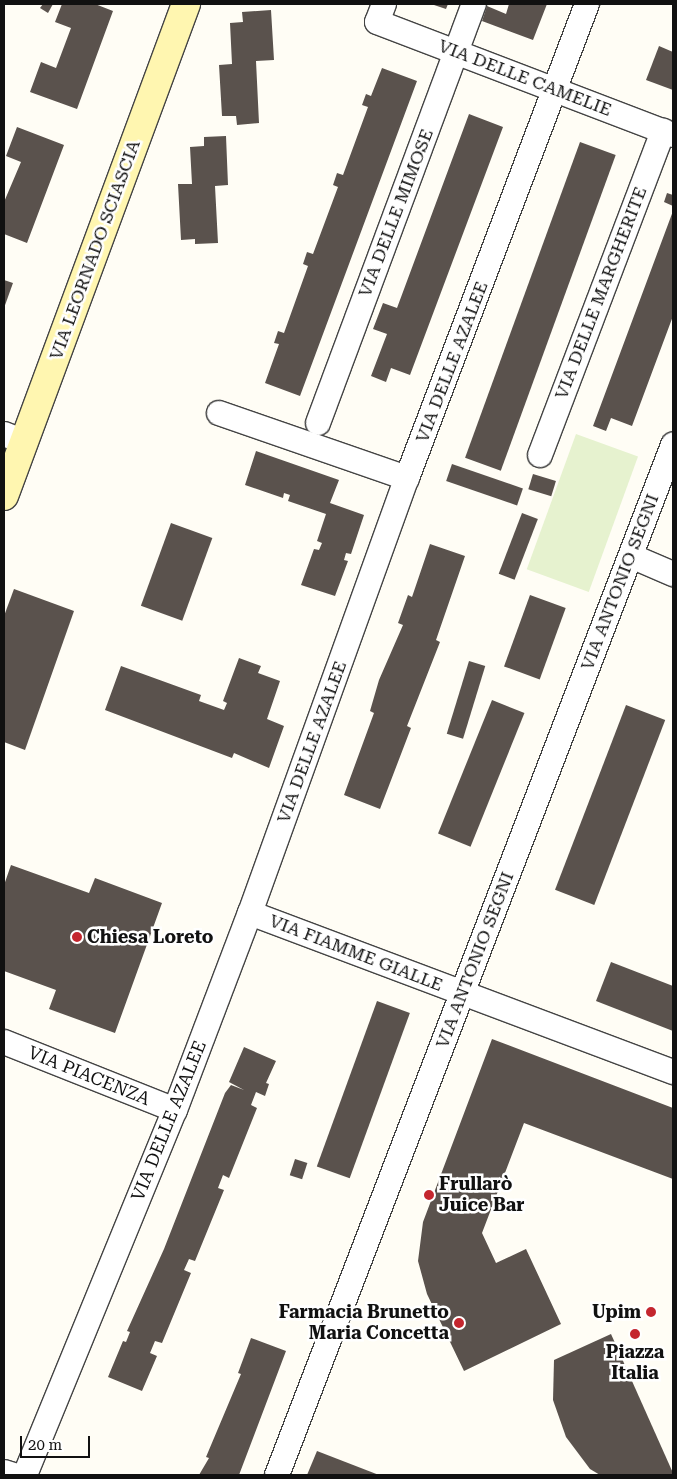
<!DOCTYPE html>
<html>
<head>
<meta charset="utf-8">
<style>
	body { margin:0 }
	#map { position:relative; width:677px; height:1479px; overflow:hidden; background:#fffdf5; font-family:"Roboto Serif",serif }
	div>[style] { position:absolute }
	.pitch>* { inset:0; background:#e6f2cf; transform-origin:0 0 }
	.building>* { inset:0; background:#5a524d; transform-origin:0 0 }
	.roads { filter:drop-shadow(1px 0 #444) drop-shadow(-1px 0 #444) drop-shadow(0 1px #444) drop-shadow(0 -1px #444) }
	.street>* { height:24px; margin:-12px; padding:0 12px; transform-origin:12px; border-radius:12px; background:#fff }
	.secondary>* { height:28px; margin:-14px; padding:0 14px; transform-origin:14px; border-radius:14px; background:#fff6b0 }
	.dots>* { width:14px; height:14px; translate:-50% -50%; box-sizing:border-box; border:2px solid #fff; border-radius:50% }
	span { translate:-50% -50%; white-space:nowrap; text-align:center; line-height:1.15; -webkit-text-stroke:5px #fff; paint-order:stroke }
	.street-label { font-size:18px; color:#111 }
	.poi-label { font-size:18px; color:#111; font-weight:700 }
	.left { translate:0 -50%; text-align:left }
	.right { translate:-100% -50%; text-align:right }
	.frame { position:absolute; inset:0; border:5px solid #111; pointer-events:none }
	.scale { position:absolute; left:20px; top:1436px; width:70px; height:22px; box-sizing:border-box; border:2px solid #111; border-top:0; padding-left:6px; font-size:15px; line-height:18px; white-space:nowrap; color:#111; -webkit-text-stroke:4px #fff; paint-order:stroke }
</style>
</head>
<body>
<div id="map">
	<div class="pitch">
		<i style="left:576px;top:434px;width:66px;height:144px;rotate:20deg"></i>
	</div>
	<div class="building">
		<i style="clip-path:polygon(43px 4px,53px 4px,48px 13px,40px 8px)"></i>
		<i style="clip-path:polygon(62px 4px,95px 4px,113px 11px,77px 109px,30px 92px,41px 62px,56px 68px,71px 28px,55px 22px)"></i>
		<i style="clip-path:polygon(431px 4px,448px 4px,446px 9px)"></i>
		<i style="clip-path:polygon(509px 4px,547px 4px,533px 40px,482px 21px,487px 6px,506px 14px)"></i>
		<i style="clip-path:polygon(271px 10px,274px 60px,256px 61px,259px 123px,237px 125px,236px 116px,222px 116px,219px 65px,232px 64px,230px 23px,243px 22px,242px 12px)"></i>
		<i style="clip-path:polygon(659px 46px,673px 52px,673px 90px,646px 80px)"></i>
		<i style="clip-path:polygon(382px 68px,417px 81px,300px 396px,265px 383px,279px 344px,274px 343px,278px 331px,284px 333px,308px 266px,303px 264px,307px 252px,313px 254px,338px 187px,333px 185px,337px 173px,343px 175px,368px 107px,362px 105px,366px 94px,371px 96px)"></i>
		<i style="clip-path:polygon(469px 114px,503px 127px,410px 375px,391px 368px,386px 382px,371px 376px,387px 334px,373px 329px,383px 303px,397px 308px)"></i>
		<i style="clip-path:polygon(17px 127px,64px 145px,27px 243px,4px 234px,4px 202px,21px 162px,6px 156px)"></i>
		<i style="clip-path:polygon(226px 136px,228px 185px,215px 186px,218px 243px,195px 244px,195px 239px,181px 240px,178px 184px,192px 184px,190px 147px,204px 146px,204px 137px)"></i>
		<i style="left:580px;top:142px;width:38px;height:336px;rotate:20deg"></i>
		<i style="clip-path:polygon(667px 193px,673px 195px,673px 206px,664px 202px)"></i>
		<i style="clip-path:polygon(673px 211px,673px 316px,632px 426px,611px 418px,606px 431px,593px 426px)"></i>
		<i style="clip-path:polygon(4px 280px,13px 283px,4px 308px)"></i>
		<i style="clip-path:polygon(256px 451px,339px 480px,330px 503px,364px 515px,351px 554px,346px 553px,344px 560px,348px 561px,335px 596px,301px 585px,314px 549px,319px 550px,322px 543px,317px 541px,326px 514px,288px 501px,290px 495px,284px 493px,283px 498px,245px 485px)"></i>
		<i style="left:452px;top:464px;width:75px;height:18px;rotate:19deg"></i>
		<i style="left:533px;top:474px;width:24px;height:16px;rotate:17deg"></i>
		<i style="left:522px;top:513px;width:17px;height:65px;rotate:21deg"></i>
		<i style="left:171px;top:523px;width:44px;height:88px;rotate:20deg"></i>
		<i style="clip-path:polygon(430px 544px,465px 556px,436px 640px,440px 642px,407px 726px,411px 728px,380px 809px,344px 795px,374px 713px,370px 711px,379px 680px,403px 625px,398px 623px,408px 595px,412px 597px)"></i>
		<i style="clip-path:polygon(14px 589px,74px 611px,25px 750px,4px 742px,4px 616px)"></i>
		<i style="left:530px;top:595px;width:38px;height:76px;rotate:20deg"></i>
		<i style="clip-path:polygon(239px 658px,261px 666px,258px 673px,280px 681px,267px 719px,284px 726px,269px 768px,234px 753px,232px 758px,105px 710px,121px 666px,201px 695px,199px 701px,224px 710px,227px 703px,223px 701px)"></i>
		<i style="left:469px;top:661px;width:17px;height:76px;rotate:17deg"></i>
		<i style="left:492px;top:700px;width:35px;height:144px;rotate:22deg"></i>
		<i style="left:626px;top:705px;width:42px;height:198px;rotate:21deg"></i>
		<i style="clip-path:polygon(11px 865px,89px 893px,95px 878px,162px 903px,115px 1033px,49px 1009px,56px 990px,4px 971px,4px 885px)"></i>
		<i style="clip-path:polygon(611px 962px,673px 986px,673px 1031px,596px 1001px)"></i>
		<i style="left:377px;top:1001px;width:35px;height:176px;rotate:20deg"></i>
		<i style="clip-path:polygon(492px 1039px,673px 1108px,673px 1179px,524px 1123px,482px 1233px,496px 1263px,526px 1249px,561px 1324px,464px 1371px,427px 1294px,418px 1261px,423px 1222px)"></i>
		<i style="clip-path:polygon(244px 1047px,276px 1061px,266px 1083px,269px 1084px,265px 1096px,256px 1092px,251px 1105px,257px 1108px,229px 1178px,223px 1175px,218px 1188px,224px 1190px,195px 1261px,189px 1259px,184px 1270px,191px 1273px,162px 1343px,155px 1341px,150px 1353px,157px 1356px,142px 1391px,108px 1377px,123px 1341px,126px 1342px,130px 1332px,127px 1331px,164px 1249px,225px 1093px,231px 1085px,244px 1090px,229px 1082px)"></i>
		<i style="left:295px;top:1159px;width:13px;height:17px;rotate:18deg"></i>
		<i style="clip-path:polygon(611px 1334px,673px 1473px,673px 1475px,600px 1475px,590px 1469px,566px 1437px,553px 1400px,554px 1360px)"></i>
		<i style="clip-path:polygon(251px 1338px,286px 1351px,239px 1475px,199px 1475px,209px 1458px,206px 1457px,241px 1374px,238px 1373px)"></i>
		<i style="clip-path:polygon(317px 1451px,379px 1475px,307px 1475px)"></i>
	</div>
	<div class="roads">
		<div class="street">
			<i style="left:384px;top:4px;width:19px;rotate:111deg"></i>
			<i style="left:377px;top:22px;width:317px;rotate:20.9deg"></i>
			<i style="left:219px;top:413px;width:199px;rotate:19.1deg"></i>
			<i style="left:318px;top:423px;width:447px;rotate:-69.6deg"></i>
			<i style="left:4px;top:434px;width:22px;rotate:22deg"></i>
			<i style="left:540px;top:455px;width:347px;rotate:-69.2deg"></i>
			<i style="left:631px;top:556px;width:46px;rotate:23.2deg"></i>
			<i style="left:250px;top:913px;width:452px;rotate:20.6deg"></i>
			<i style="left:4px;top:1042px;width:184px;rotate:21.7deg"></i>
			<i style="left:4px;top:1472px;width:10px;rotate:17deg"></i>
			<i style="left:25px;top:1475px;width:395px;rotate:-67.7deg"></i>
			<i style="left:175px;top:1110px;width:211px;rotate:-69.2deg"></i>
			<i style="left:250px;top:913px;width:462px;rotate:-70.2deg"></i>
			<i style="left:407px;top:478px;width:507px;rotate:-69.21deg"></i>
			<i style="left:277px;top:1475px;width:1104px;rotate:-68.97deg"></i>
		</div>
		<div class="secondary">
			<i style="left:4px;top:496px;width:525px;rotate:-69.7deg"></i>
		</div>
	</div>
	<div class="dots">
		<i style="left:77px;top:937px;background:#c4262e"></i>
		<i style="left:429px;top:1195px;background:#c4262e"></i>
		<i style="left:651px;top:1312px;background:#c4262e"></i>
		<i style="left:459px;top:1323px;background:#c4262e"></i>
		<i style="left:635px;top:1334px;background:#c4262e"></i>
	</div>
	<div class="street-label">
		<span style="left:525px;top:78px;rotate:21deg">VIA DELLE CAMELIE</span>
		<span style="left:396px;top:213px;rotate:-69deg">VIA DELLE MIMOSE</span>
		<span style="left:95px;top:250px;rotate:-70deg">VIA LEORNADO SCIASCIA</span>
		<span style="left:601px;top:293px;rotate:-69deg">VIA DELLE MARGHERITE</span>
		<span style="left:452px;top:362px;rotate:-69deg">VIA DELLE AZALEE</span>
		<span style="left:620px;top:582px;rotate:-69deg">VIA ANTONIO SEGNI</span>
		<span style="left:312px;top:742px;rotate:-70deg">VIA DELLE AZALEE</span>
		<span style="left:356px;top:953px;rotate:21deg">VIA FIAMME GIALLE</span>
		<span style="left:475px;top:960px;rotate:-69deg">VIA ANTONIO SEGNI</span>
		<span style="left:89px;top:1076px;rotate:22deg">VIA PIACENZA</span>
		<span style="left:169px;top:1121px;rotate:-68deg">VIA DELLE AZALEE</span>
	</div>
	<div class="poi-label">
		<span class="left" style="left:87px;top:937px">Chiesa Loreto</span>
		<span class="left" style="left:439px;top:1195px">Frullarò<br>Juice Bar</span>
		<span class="right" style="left:641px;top:1312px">Upim</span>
		<span class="right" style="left:449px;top:1323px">Farmacia Brunetto<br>Maria Concetta</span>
		<span style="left:635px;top:1363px">Piazza<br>Italia</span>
	</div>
	<div class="frame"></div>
	<div class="scale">20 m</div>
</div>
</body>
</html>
